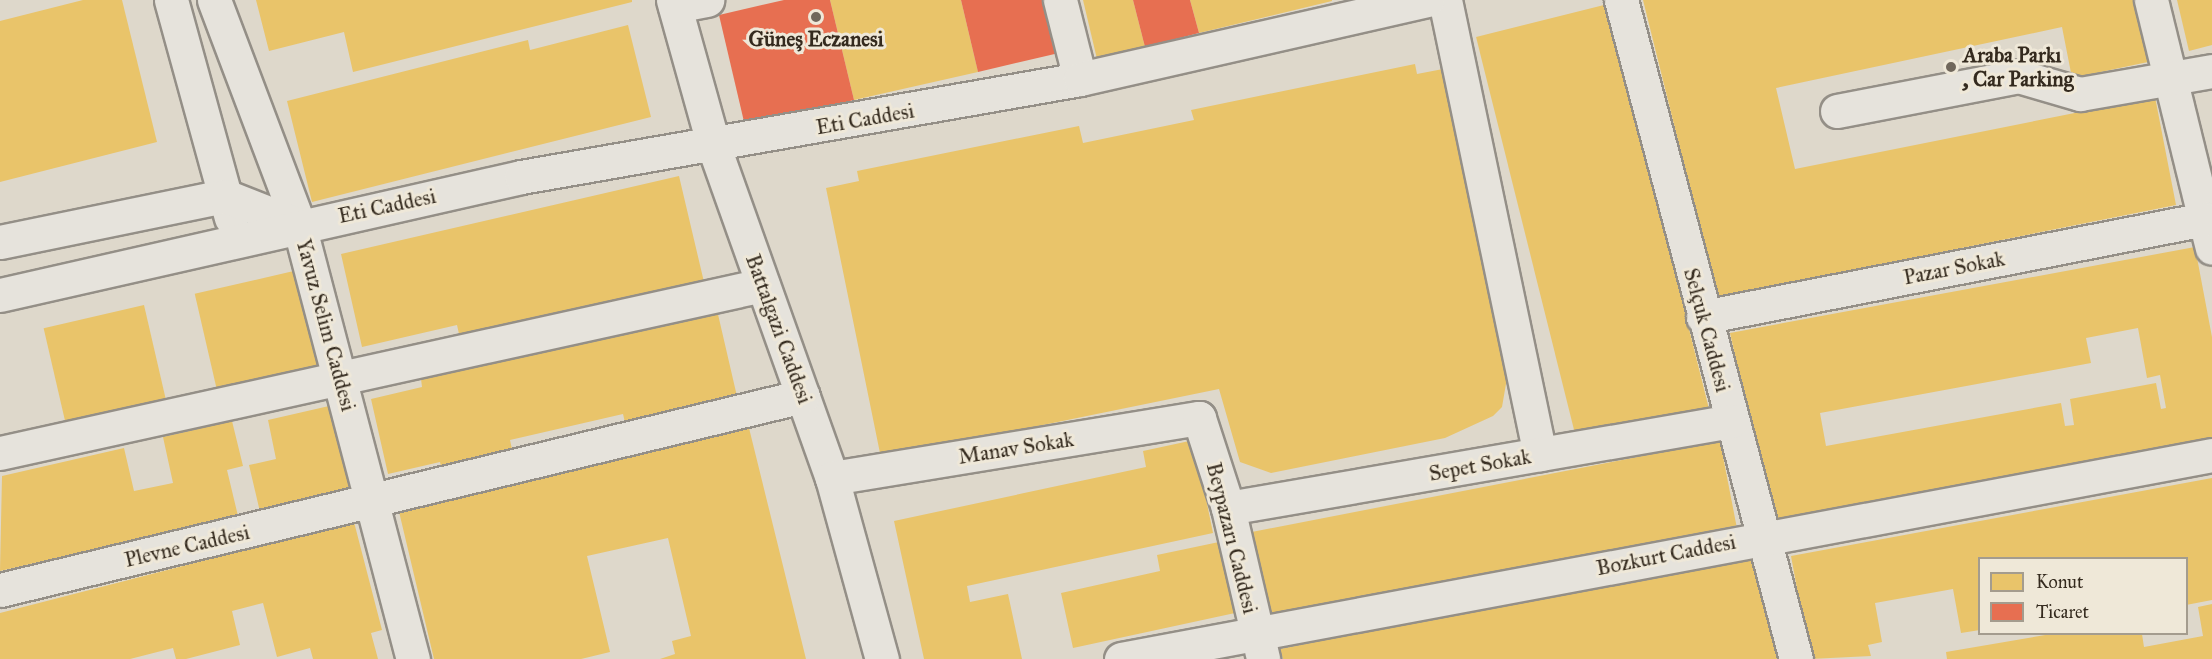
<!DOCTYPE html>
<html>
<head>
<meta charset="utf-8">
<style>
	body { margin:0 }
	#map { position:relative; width:2212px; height:659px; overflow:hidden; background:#ded8cb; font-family:"IM FELL Great Primer",serif }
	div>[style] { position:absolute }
	.homes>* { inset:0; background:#e9c46a; transform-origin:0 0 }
	.shops>* { inset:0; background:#e76f51 }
	.roads { filter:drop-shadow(2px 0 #948f87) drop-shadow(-2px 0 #948f87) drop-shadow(0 2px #948f87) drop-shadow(0 -2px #948f87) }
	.minor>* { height:33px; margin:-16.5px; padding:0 16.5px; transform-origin:16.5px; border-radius:16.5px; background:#e6e3dc }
	.dots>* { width:16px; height:16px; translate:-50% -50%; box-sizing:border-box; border:3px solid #efe8d8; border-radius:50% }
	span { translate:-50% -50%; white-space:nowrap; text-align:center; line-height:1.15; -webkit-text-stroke:6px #efe8d8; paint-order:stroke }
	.poi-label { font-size:21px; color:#342a1e; font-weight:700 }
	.left { translate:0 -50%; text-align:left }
	.street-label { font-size:21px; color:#342a1e }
	.legend { position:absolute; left:1978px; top:557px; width:210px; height:78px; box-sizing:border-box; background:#efe8d8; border:2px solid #a49c8e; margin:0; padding:8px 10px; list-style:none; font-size:18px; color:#342a1e }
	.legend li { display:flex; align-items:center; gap:12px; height:30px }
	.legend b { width:30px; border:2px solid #a49c8e }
</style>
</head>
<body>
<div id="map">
	<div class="homes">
		<i style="clip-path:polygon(83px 0,122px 0,157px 142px,0 182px,0 21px)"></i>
		<i style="clip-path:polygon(256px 0,632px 0,632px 2px,353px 72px,344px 32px,269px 51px)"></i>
		<i style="clip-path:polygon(830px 0,961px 0,978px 72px,854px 100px)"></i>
		<i style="clip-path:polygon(1083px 0,1133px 0,1145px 47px,1097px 59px)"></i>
		<i style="clip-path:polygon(1190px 0,1332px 0,1332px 1px,1199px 33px)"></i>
		<i style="clip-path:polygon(1643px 0,2135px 0,2148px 62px,2072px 78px,2062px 27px,1776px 88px,1795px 169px,2155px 97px,2176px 205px,1717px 297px)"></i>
		<i style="clip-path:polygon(2177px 0,2212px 0,2212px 45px,2189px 51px)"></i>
		<i style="left:1608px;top:4px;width:418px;height:136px;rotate:76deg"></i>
		<i style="clip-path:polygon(628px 25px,651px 117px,312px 202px,287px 101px,528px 40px,530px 50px)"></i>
		<i style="clip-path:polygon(1415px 64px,1417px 74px,1443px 69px,1507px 378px,1502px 407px,1493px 416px,1445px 438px,1271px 473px,1240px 462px,1219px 389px,881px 458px,826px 188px,859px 181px,857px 171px,1079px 126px,1083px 143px,1194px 120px,1191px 110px)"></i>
		<i style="clip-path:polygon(679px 176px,704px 282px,459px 334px,457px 325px,362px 347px,341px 254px)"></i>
		<i style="clip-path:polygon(evenodd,2195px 247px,2212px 337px,2212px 443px,1773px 524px,1730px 333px,2195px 247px,2138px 328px,2147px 378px,2160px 375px,2166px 408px,2161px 409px,2156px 383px,2070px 399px,2074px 425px,2065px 426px,2061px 403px,1826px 446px,1820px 413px,2091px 363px,2086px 338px,2138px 328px)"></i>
		<i style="left:298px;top:270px;width:104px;height:106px;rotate:77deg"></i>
		<i style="left:144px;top:305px;width:104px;height:103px;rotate:77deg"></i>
		<i style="clip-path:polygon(717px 310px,739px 405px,627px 431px,623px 414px,510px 440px,513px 454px,442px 471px,440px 462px,388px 474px,371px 399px,422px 387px,421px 379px)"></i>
		<i style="clip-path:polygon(329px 406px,353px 491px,260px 512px,249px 465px,276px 459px,268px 420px)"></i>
		<i style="clip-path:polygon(232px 421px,243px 466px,227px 470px,238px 516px,0 571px,2px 476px,124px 448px,134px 491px,173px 483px,163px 437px)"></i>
		<i style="clip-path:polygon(749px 428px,806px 659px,660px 659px,675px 654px,672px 641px,691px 636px,668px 538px,587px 556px,610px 652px,581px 659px,434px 659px,396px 499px,662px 437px,664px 447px)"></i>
		<i style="clip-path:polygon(1194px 440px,1213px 533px,967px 586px,970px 602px,1008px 594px,1022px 659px,924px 659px,894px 521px,1146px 467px,1143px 451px)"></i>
		<i style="left:1720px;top:441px;width:86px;height:477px;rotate:79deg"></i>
		<i style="clip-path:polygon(2212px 478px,2212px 600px,2186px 605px,2186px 558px,1980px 558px,1980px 630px,1961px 633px,1953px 589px,1875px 603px,1882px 642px,1868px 645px,1871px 656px,1810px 659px,1791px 556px)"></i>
		<i style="clip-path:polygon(354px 522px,382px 630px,371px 633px,378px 659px,313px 659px,310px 648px,277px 657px,263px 603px,232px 611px,240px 645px,186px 659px,176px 659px,173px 648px,130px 659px,0 659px,0 613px)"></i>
		<i style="clip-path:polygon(1219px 542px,1235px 613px,1073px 648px,1061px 593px,1160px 571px,1157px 555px)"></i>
		<i style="clip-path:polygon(1753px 555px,1781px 659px,1283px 659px,1280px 649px)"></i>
		<i style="clip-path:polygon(2212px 604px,2212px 659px,1947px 659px,1946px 652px,2051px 634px,2142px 634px,2144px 647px,2203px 636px,2198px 607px)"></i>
	</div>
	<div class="shops">
		<i style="clip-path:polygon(784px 0,830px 0,854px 100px,745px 126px,719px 15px)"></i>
		<i style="clip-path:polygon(961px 0,1047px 0,1059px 53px,978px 72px)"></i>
		<i style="clip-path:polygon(1133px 0,1190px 0,1199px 33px,1145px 47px)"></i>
	</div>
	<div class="roads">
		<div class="minor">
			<i style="left:171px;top:0;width:226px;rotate:74.6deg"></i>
			<i style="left:214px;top:0;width:241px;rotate:69.3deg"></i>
			<i style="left:299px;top:225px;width:449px;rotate:75.3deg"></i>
			<i style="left:673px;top:0;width:153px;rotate:74.4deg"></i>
			<i style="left:714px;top:147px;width:351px;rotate:70.4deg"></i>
			<i style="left:832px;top:478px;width:188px;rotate:74.6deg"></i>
			<i style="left:1060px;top:0;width:81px;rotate:75.8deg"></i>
			<i style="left:1445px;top:0;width:464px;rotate:78.2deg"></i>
			<i style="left:1621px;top:0;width:682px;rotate:75.13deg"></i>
			<i style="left:2151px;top:0;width:255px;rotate:76.2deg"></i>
			<i style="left:675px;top:6px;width:33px;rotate:-11deg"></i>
			<i style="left:1837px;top:111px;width:184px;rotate:-10.9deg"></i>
			<i style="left:2018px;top:76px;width:65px;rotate:16.2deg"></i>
			<i style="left:2080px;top:94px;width:134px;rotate:-9.9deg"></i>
			<i style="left:0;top:242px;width:230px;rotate:-11.6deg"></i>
			<i style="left:225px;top:196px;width:79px;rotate:21.4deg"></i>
			<i style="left:0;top:295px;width:534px;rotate:-12.76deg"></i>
			<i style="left:521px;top:177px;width:568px;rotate:-9.94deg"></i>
			<i style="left:1080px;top:79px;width:356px;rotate:-12.8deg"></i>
			<i style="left:1703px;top:317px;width:511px;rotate:-11.05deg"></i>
			<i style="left:0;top:453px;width:781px;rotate:-12.42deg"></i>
			<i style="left:832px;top:478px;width:372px;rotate:-9.3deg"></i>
			<i style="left:1199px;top:418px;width:95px;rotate:72.1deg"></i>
			<i style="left:1228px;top:508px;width:155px;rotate:76.9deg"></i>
			<i style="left:1228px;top:508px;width:511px;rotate:-9.79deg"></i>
			<i style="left:0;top:590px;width:826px;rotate:-13.58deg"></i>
			<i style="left:1121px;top:659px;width:1110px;rotate:-10.59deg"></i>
		</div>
	</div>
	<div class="dots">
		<i style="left:816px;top:17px;background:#70675b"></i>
		<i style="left:1951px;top:67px;background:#70675b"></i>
	</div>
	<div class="poi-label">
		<span style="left:816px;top:39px">Güneş Eczanesi</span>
		<span class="left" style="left:1963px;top:67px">Araba Parkı<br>, Car Parking</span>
	</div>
	<div class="street-label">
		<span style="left:865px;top:119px;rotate:-10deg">Eti Caddesi</span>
		<span style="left:387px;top:206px;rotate:-12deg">Eti Caddesi</span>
		<span style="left:1954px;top:268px;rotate:-11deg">Pazar Sokak</span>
		<span style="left:326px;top:325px;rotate:75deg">Yavuz Selim Caddesi</span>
		<span style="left:779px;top:329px;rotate:70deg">Battalgazi Caddesi</span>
		<span style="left:1707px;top:330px;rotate:75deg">Selçuk Caddesi</span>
		<span style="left:1016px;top:448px;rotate:-9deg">Manav Sokak</span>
		<span style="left:1480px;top:465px;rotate:-10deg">Sepet Sokak</span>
		<span style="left:1232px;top:538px;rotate:76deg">Beypazarı Caddesi</span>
		<span style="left:187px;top:546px;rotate:-13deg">Plevne Caddesi</span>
		<span style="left:1666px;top:555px;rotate:-11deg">Bozkurt Caddesi</span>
	</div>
	<ul class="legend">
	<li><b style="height:16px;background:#e9c46a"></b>Konut</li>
	<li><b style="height:16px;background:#e76f51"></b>Ticaret</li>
	</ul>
</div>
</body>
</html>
